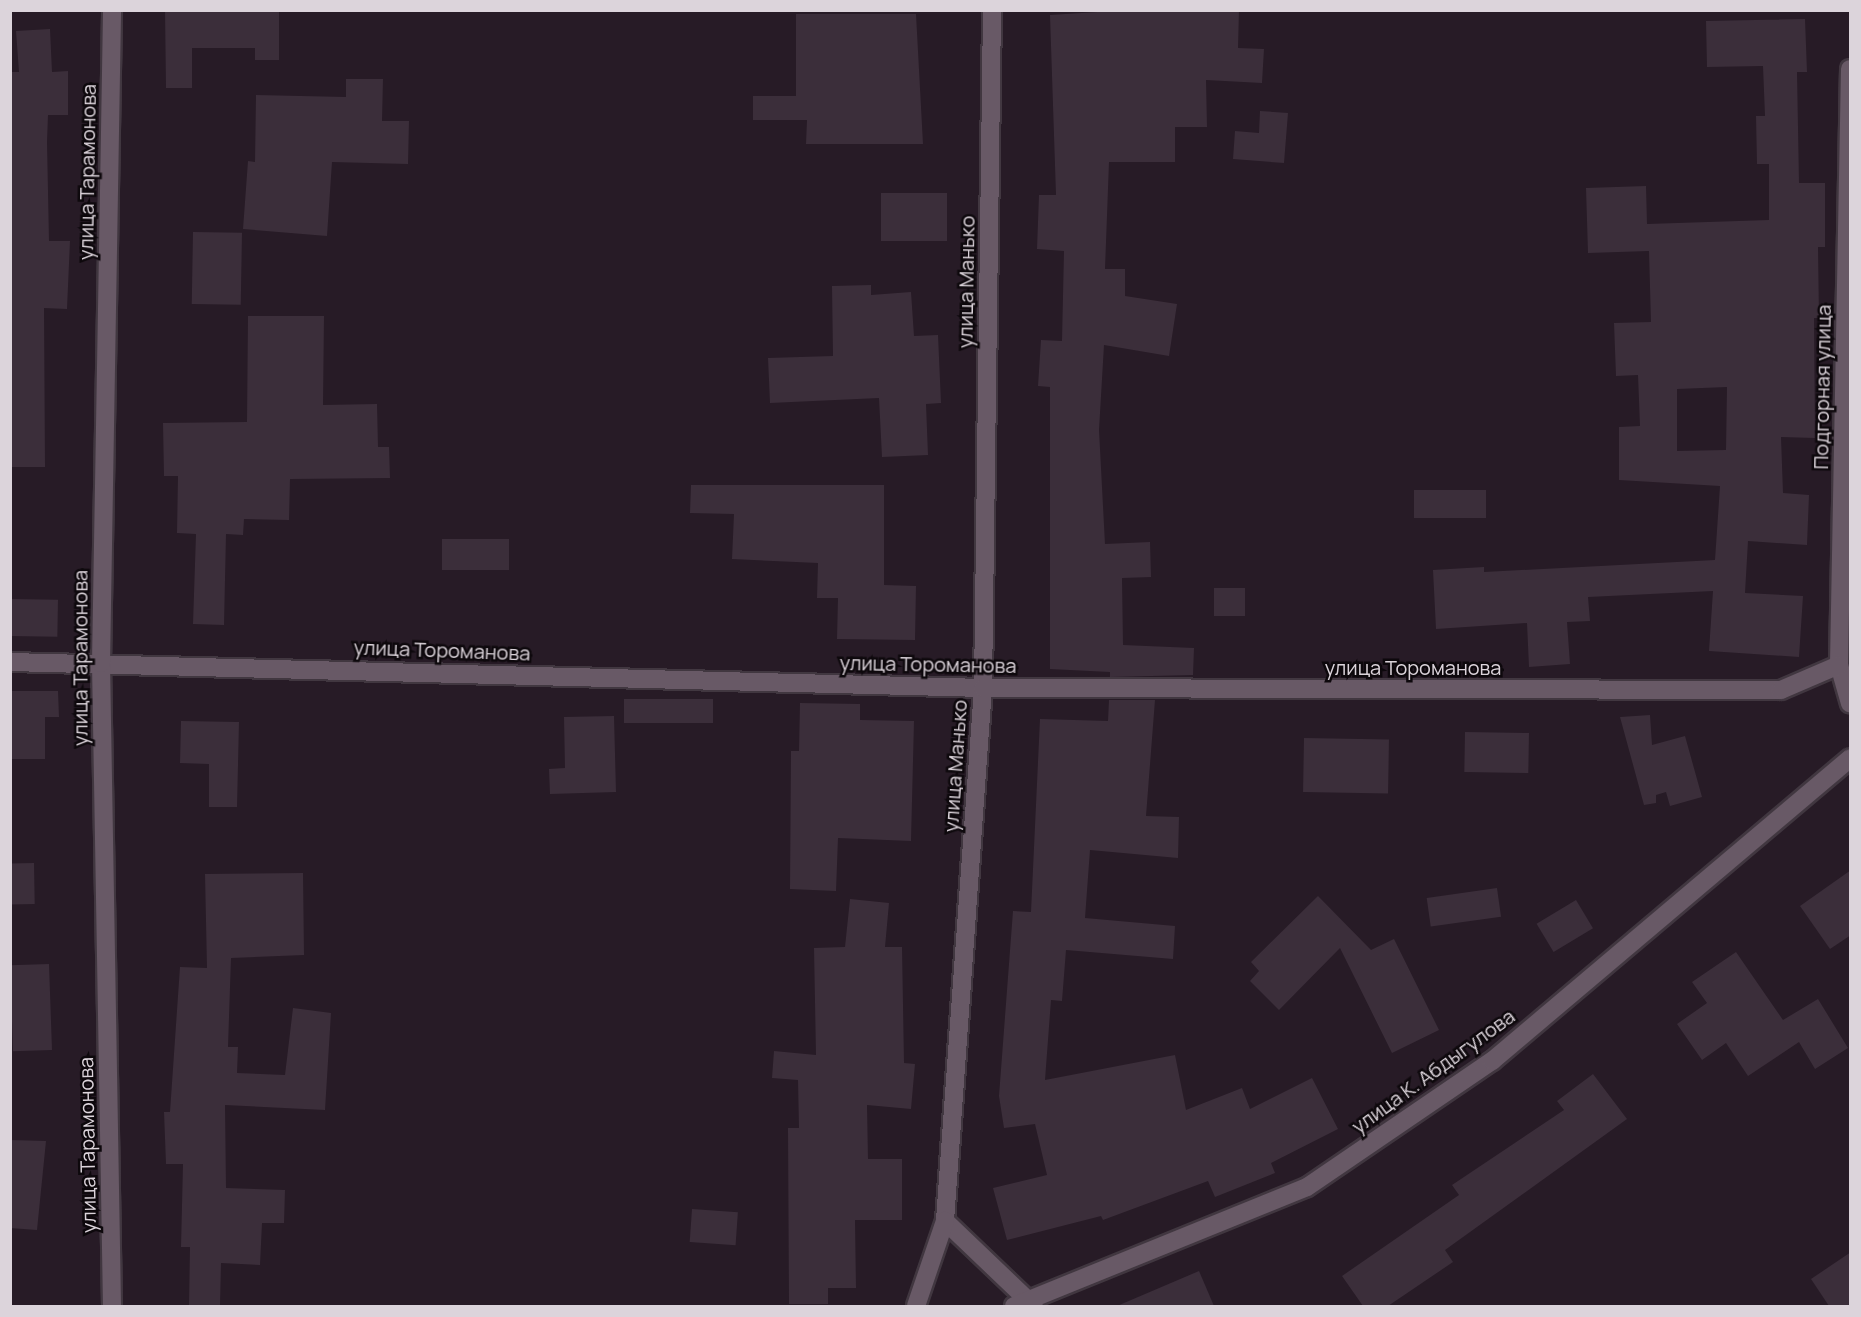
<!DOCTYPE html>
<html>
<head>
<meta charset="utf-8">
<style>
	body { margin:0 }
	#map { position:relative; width:1861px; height:1317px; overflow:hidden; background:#271b26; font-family:Manrope,sans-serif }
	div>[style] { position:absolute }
	.building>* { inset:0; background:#3b2e3a; transform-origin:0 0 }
	.roads { filter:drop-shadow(2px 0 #413740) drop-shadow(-2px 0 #413740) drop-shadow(0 2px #413740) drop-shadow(0 -2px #413740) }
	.minor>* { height:18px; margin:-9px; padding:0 9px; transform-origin:9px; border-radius:9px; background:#685966 }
	.tertiary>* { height:18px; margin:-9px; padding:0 9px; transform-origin:9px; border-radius:9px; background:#685966 }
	span { translate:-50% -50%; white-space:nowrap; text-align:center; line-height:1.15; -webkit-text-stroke:5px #0d080c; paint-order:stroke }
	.street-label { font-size:20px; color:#dcd4db }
	.frame { position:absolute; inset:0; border:12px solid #dcd4db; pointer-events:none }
</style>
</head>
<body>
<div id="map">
	<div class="building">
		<i style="clip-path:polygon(165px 10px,279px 10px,279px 60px,255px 60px,255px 48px,192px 48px,192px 88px,166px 88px)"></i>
		<i style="clip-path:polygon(1129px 10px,1239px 10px,1238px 48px,1264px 49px,1262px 83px,1206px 80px,1207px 127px,1175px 127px,1175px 162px,1109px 162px,1105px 269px,1125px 269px,1125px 296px,1177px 304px,1169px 356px,1104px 345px,1099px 430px,1105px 544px,1150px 542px,1151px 577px,1122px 578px,1123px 645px,1194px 648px,1193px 675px,1110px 677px,1110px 672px,1050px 669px,1050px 387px,1038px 386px,1041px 340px,1062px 341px,1064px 251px,1037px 249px,1039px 195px,1056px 195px,1050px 15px)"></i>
		<i style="clip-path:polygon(796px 14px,916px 14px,923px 144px,806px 144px,807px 120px,753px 120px,753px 96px,796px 96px)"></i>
		<i style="clip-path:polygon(evenodd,1805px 19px,1807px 72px,1797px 72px,1799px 183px,1825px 183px,1825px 247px,1818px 247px,1819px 318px,1814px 318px,1815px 438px,1781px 437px,1783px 493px,1809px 495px,1807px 545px,1748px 541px,1745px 593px,1803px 596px,1799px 657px,1709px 651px,1713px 591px,1588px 597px,1590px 621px,1567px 622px,1570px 664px,1529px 667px,1527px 623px,1436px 629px,1433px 570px,1484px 567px,1484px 572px,1715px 560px,1720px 486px,1619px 480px,1619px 427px,1640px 426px,1638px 375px,1616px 376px,1614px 323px,1651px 322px,1649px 251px,1588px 253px,1586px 188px,1646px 186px,1647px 224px,1769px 220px,1769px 164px,1757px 164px,1756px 116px,1765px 116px,1763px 66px,1707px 67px,1706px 21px,1805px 19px,1727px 387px,1726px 450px,1677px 451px,1677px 389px,1727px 387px)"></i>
		<i style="clip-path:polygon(50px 29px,52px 72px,68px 71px,68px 115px,48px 115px,47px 142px,49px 241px,70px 241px,67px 309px,44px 308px,45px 467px,10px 467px,10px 72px,19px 72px,16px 31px)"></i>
		<i style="clip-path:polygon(346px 79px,383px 79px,382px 121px,409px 121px,408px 164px,332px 162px,327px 236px,243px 229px,248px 161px,255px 162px,256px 95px,346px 97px)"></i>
		<i style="clip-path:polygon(1260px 111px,1288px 113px,1284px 163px,1233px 159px,1235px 131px,1259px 133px)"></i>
		<i style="left:881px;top:193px;width:66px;height:48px"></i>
		<i style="left:193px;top:232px;width:49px;height:72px;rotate:1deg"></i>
		<i style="clip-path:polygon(871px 285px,871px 295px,911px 292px,914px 336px,938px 335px,941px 403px,926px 404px,928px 455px,882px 457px,879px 398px,770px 403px,768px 358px,833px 356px,832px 286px)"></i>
		<i style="clip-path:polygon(248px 316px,324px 316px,323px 405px,377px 404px,378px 447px,389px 447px,390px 478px,290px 479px,289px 520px,244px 519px,243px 535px,226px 534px,224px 625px,193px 624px,196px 534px,177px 533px,178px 476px,164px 476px,163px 423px,247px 422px)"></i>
		<i style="clip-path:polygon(691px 485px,884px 485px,884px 585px,916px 586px,915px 640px,837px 639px,838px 598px,817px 598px,818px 563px,732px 559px,734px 514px,690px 513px)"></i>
		<i style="left:1414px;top:490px;width:72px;height:28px"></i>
		<i style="left:442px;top:539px;width:67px;height:31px"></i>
		<i style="left:1214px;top:588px;width:31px;height:28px"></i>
		<i style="left:10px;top:599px;width:48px;height:37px;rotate:1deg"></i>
		<i style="clip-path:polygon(10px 691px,58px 691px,59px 717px,45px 717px,45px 759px,10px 759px)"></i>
		<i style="left:713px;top:699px;width:24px;height:89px;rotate:90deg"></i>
		<i style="clip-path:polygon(1109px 700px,1155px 700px,1146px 816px,1179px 817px,1178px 858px,1090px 850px,1085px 918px,1175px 926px,1173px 959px,1066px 950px,1062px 1001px,1051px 1000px,1045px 1080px,1175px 1055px,1186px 1110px,1242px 1088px,1250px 1109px,1312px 1078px,1338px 1129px,1271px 1163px,1275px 1173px,1215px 1197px,1208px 1181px,1103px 1220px,1101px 1216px,1007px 1240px,993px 1188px,1047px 1175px,1035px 1124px,1004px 1128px,999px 1096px,1013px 911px,1031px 912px,1040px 719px,1108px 721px)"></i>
		<i style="clip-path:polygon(800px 703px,860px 704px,860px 720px,914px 721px,911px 841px,838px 838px,836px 891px,790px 889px,791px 751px,799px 751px)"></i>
		<i style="clip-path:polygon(1650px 715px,1652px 745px,1685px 736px,1702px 797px,1670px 806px,1666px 792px,1656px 795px,1656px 803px,1644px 805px,1620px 717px)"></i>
		<i style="clip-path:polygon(614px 716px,616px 792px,550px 794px,549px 769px,565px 768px,564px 717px)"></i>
		<i style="clip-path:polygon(181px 721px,239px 722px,237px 807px,209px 807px,209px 764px,180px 763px)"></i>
		<i style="left:1465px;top:732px;width:64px;height:40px;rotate:1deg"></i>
		<i style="left:1304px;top:738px;width:85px;height:54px;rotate:1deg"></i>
		<i style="left:34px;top:863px;width:41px;height:24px;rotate:89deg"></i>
		<i style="clip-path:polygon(1851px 870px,1851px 935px,1830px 949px,1800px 906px)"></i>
		<i style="clip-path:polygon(303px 873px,304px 955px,231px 958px,228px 1047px,238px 1047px,237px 1073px,285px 1075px,293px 1008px,331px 1013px,325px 1110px,225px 1105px,226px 1188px,285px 1190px,284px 1223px,262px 1223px,260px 1265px,221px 1263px,220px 1306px,189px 1306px,190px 1247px,181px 1247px,183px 1164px,166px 1164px,164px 1112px,170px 1112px,180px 967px,207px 968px,205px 874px)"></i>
		<i style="left:1497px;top:888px;width:29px;height:71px;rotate:82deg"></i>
		<i style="clip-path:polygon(1318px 896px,1371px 950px,1394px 939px,1439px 1030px,1392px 1053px,1340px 948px,1279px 1010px,1250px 981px,1259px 971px,1251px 962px)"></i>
		<i style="clip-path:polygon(850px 899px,889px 903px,885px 947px,902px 947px,904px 1063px,915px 1064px,911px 1109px,867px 1105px,868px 1159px,902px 1159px,902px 1220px,855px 1220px,856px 1288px,828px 1288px,828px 1304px,789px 1304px,788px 1128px,799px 1128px,798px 1080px,772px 1078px,774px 1051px,816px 1055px,814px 948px,845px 947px)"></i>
		<i style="left:1576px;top:900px;width:33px;height:46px;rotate:59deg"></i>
		<i style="clip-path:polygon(1736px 952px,1783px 1020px,1818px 999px,1848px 1048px,1815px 1069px,1799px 1042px,1748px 1076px,1726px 1043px,1702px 1060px,1677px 1024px,1707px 1003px,1692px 982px)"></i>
		<i style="left:49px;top:964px;width:86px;height:39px;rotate:88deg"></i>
		<i style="clip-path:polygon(1593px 1074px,1627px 1119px,1445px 1250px,1453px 1262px,1388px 1306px,1363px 1306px,1342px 1276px,1459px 1195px,1452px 1185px,1564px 1110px,1557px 1101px)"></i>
		<i style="clip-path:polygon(10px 1140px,46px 1141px,37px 1230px,10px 1228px)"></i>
		<i style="left:692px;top:1209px;width:46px;height:33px;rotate:4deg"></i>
		<i style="clip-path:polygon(1851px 1252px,1851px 1306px,1829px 1306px,1811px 1279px)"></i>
		<i style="clip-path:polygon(1199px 1271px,1214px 1306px,1117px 1306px)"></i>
	</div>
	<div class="roads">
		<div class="minor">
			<i style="left:992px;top:10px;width:678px;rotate:90.76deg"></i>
			<i style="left:983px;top:688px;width:534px;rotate:94.08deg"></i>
			<i style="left:945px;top:1221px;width:123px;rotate:43.7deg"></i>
			<i style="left:1850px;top:69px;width:596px;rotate:91.06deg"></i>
			<i style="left:1839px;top:665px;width:40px;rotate:74deg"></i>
			<i style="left:10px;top:662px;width:973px;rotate:1.53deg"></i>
			<i style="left:983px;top:688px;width:798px;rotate:0.14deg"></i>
			<i style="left:1781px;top:690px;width:63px;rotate:-23.3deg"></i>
			<i style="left:112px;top:1306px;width:643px;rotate:-90.98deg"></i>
			<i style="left:101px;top:663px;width:653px;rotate:-89.03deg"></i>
			<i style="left:916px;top:1306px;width:90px;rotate:-71.2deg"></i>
		</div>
		<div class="tertiary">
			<i style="left:1014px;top:1306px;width:316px;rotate:-22.1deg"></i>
			<i style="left:1307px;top:1187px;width:224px;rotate:-34.3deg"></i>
			<i style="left:1492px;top:1061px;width:469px;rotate:-40.2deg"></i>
		</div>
	</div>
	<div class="street-label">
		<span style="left:87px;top:172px;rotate:-89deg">улица Тарамонова</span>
		<span style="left:966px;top:282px;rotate:-89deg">улица Манько</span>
		<span style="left:1822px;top:387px;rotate:-89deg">Подгорная улица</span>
		<span style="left:442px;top:650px;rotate:2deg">улица Тороманова</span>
		<span style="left:80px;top:658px;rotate:-90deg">улица Тарамонова</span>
		<span style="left:928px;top:664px;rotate:1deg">улица Тороманова</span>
		<span style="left:1413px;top:667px">улица Тороманова</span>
		<span style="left:955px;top:766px;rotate:-86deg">улица Манько</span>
		<span style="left:1433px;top:1071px;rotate:-36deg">улица К. Абдыгулова</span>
		<span style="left:87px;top:1145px;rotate:-91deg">улица Тарамонова</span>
	</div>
	<div class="frame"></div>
</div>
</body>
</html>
